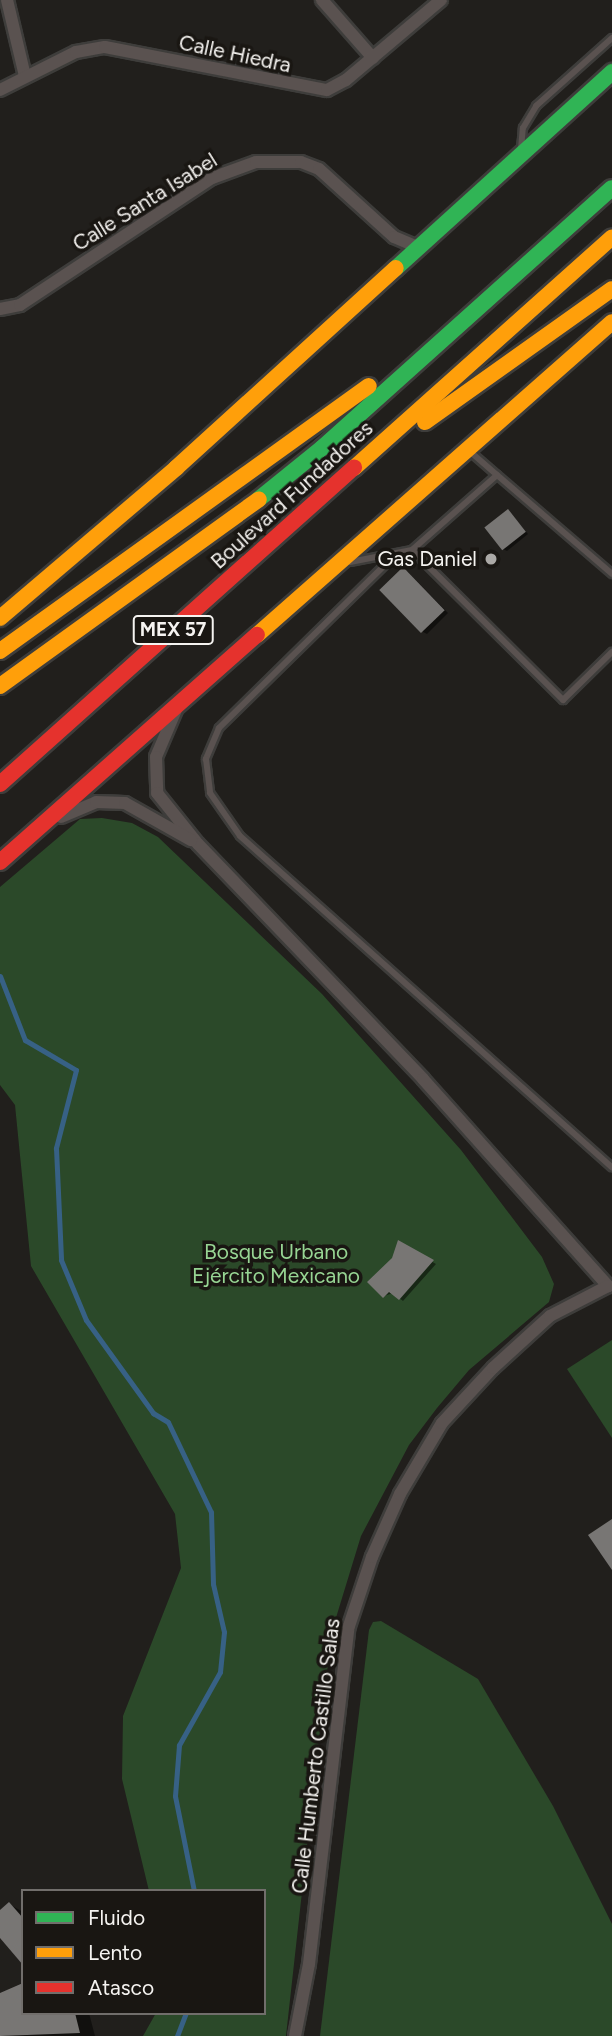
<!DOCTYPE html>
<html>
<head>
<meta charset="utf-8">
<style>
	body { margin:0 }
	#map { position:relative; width:612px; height:2036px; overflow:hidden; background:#211f1c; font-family:Figtree,sans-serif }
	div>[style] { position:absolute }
	.green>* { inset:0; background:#2b4929 }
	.shadow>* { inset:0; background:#0007 }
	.stream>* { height:5px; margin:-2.5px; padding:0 2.5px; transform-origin:2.5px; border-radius:2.5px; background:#376185 }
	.building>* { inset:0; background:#787674; transform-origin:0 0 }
	.roads { filter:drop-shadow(2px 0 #3e3d3b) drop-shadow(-2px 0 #3e3d3b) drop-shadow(0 2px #3e3d3b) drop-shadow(0 -2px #3e3d3b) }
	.lane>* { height:6px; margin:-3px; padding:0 3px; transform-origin:3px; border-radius:3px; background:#5a5250 }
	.street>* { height:12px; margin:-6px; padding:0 6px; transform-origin:6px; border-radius:6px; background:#5a5250 }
	.fast>* { height:16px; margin:-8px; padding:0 8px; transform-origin:8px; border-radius:8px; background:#30b455 }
	.slow>* { height:16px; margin:-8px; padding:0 8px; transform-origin:8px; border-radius:8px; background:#ff9f0a }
	.jam>* { height:16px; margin:-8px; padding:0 8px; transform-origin:8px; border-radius:8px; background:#e5322d }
	.dots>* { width:19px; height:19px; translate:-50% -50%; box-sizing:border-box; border:4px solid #191612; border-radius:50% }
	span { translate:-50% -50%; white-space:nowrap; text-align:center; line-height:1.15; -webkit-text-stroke:7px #191612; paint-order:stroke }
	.shield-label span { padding:2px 5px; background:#191612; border:2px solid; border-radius:5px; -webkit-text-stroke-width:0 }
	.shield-label { font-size:19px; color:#f5f3f0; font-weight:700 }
	.street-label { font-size:21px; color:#f5f3f0 }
	.poi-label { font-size:21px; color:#f5f3f0 }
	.right { translate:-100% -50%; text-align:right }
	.park-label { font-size:21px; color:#97d593 }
	.legend { position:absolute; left:21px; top:1889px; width:245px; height:126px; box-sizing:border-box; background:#191612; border:2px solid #716e6b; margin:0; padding:9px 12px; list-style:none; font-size:21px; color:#f5f3f0 }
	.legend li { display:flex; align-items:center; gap:14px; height:35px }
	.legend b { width:35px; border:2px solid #716e6b }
</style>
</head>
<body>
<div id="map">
	<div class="green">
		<i style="clip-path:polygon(102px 818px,132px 823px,158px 837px,322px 994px,461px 1150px,542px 1257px,554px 1284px,549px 1302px,469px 1370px,437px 1408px,409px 1445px,361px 1536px,335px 1621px,325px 1685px,286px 2036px,143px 2036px,156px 2013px,264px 2013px,264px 1891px,149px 1891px,122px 1779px,123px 1716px,181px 1568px,175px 1514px,31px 1266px,15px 1105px,0 1085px,0 887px,80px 819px)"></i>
		<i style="clip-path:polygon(612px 1340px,612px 1438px,567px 1369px)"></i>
		<i style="clip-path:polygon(381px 1621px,478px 1679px,553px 1806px,612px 1924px,612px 2036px,320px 2036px,369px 1630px,373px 1622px)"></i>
	</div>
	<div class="shadow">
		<i style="clip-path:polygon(508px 511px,528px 534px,507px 551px,503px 549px)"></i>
		<i style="clip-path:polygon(407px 571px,448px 613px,427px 634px,423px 632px)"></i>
		<i style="clip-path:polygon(399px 1243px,436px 1264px,403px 1301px,393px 1293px,384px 1296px)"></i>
		<i style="clip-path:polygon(9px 1904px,23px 1912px,23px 1962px,0 1936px,0 1912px)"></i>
		<i style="clip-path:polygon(0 1995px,23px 2013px,89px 2013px,95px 2036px,0 2036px)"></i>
	</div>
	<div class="stream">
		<i style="left:0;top:976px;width:69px;rotate:68.7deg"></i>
		<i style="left:25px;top:1040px;width:59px;rotate:30.5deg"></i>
		<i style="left:76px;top:1070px;width:81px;rotate:104.4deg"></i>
		<i style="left:56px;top:1148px;width:112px;rotate:87.4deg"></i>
		<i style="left:61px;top:1260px;width:65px;rotate:67.4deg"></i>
		<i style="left:86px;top:1320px;width:115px;rotate:54.2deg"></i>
		<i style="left:153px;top:1413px;width:17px;rotate:31deg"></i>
		<i style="left:168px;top:1422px;width:100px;rotate:64.5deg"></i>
		<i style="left:211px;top:1512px;width:72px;rotate:88.4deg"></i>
		<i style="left:213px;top:1584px;width:49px;rotate:77.1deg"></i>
		<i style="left:224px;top:1632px;width:40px;rotate:95.7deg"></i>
		<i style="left:220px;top:1672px;width:84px;rotate:119.3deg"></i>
		<i style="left:179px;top:1745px;width:51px;rotate:94.5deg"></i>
		<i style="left:175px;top:1796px;width:97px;rotate:78.7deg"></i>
		<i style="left:177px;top:2036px;width:25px;rotate:-69deg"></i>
	</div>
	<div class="building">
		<i style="left:508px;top:509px;width:29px;height:30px;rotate:52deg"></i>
		<i style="left:403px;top:567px;width:60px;height:33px;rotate:46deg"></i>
		<i style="clip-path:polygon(398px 1240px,434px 1260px,399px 1300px,389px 1292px,383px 1298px,367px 1282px,392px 1258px)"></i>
		<i style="clip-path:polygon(612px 1519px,612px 1570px,588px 1535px)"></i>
		<i style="clip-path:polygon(9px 1902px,23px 1918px,23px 1965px,0 1938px,0 1910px)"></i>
		<i style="clip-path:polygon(23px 1983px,23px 2013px,75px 2013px,80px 2033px,0 2036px,0 1993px)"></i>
	</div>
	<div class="roads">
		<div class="lane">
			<i style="left:521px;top:149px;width:21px;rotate:-85deg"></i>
			<i style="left:523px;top:128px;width:26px;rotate:-59deg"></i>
			<i style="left:536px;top:106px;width:102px;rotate:-41.8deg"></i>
			<i style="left:497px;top:475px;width:152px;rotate:40.7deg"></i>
			<i style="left:412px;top:550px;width:213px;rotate:44.8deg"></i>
			<i style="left:563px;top:700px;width:69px;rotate:-44.4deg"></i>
			<i style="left:395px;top:555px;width:247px;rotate:135.5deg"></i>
			<i style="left:219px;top:728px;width:34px;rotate:113deg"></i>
			<i style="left:206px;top:759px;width:34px;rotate:83deg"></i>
			<i style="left:210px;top:793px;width:52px;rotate:55.1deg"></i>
			<i style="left:240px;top:836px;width:498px;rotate:41.7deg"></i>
			<i style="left:350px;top:562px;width:63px;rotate:-11deg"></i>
			<i style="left:412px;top:550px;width:113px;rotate:-41.4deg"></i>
			<i style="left:497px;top:475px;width:37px;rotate:-139deg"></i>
		</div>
		<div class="street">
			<i style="left:7px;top:0;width:78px;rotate:76.7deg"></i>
			<i style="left:322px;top:0;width:77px;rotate:48.7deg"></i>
			<i style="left:0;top:90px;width:85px;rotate:-26.6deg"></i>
			<i style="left:76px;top:52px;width:29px;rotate:-10deg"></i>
			<i style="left:105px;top:47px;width:226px;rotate:11deg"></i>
			<i style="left:327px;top:90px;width:21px;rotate:-28deg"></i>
			<i style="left:346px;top:80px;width:124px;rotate:-40.1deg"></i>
			<i style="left:0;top:309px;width:20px;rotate:-11deg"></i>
			<i style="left:20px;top:305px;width:230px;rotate:-33.5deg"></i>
			<i style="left:212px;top:178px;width:47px;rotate:-20deg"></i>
			<i style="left:256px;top:162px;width:45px"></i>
			<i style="left:301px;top:162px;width:19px;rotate:21deg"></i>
			<i style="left:319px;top:169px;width:101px;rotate:42.2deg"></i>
			<i style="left:394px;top:237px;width:25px;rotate:23deg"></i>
			<i style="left:176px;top:710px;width:51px;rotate:113.1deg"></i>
			<i style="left:156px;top:757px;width:36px;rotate:88deg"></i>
			<i style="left:157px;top:793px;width:65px;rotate:51.2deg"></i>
			<i style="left:198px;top:844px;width:325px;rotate:46.2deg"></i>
			<i style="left:423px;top:1079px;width:278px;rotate:48.2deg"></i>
			<i style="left:61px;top:817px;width:38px;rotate:-23deg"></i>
			<i style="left:96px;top:802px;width:29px;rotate:2deg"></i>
			<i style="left:125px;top:803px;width:76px;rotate:29.3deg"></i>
			<i style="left:295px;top:2036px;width:73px;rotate:-79deg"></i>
			<i style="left:309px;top:1964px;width:340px;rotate:-83.3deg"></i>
			<i style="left:349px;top:1626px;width:73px;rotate:-71.6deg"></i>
			<i style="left:372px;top:1557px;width:69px;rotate:-66deg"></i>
			<i style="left:400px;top:1494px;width:82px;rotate:-59.4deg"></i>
			<i style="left:442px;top:1423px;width:75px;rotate:-47.2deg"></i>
			<i style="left:493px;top:1368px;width:77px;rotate:-42.4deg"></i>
			<i style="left:550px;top:1316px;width:65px;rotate:-27.3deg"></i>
		</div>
		<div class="fast">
			<i style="left:396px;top:268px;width:292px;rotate:-42.2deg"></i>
			<i style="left:259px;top:499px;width:81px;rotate:-39deg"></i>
			<i style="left:322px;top:448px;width:389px;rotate:-41.9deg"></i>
		</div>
		<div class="slow">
			<i style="left:425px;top:422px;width:229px;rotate:-35.4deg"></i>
			<i style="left:354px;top:468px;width:346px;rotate:-41.8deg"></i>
			<i style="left:0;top:618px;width:231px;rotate:-40.4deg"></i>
			<i style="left:176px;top:468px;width:297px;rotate:-42.3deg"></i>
			<i style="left:257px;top:635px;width:473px;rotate:-41.4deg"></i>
			<i style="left:0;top:651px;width:454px;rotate:-35.7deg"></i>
			<i style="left:0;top:686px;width:319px;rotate:-35.8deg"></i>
		</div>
		<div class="jam">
			<i style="left:0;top:784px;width:475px;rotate:-41.8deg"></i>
			<i style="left:0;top:862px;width:343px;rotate:-41.5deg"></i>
		</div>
	</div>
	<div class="dots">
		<i style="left:491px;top:559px;background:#aba9a6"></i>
	</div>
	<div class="shield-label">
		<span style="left:173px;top:630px">MEX 57</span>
	</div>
	<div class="street-label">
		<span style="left:235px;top:54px;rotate:12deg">Calle Hiedra</span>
		<span style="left:145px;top:202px;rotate:-32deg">Calle Santa Isabel</span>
		<span style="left:292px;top:495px;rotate:-42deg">Boulevard Fundadores</span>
		<span style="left:316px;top:1756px;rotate:-83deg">Calle Humberto Castillo Salas</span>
	</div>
	<div class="poi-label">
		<span class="right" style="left:477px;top:559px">Gas Daniel</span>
	</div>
	<div class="park-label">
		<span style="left:276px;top:1264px">Bosque Urbano<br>Ejército Mexicano</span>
	</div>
	<ul class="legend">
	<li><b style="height:9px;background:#30b455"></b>Fluido</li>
	<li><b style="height:9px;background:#ff9f0a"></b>Lento</li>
	<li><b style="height:9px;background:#e5322d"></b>Atasco</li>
	</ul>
</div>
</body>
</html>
